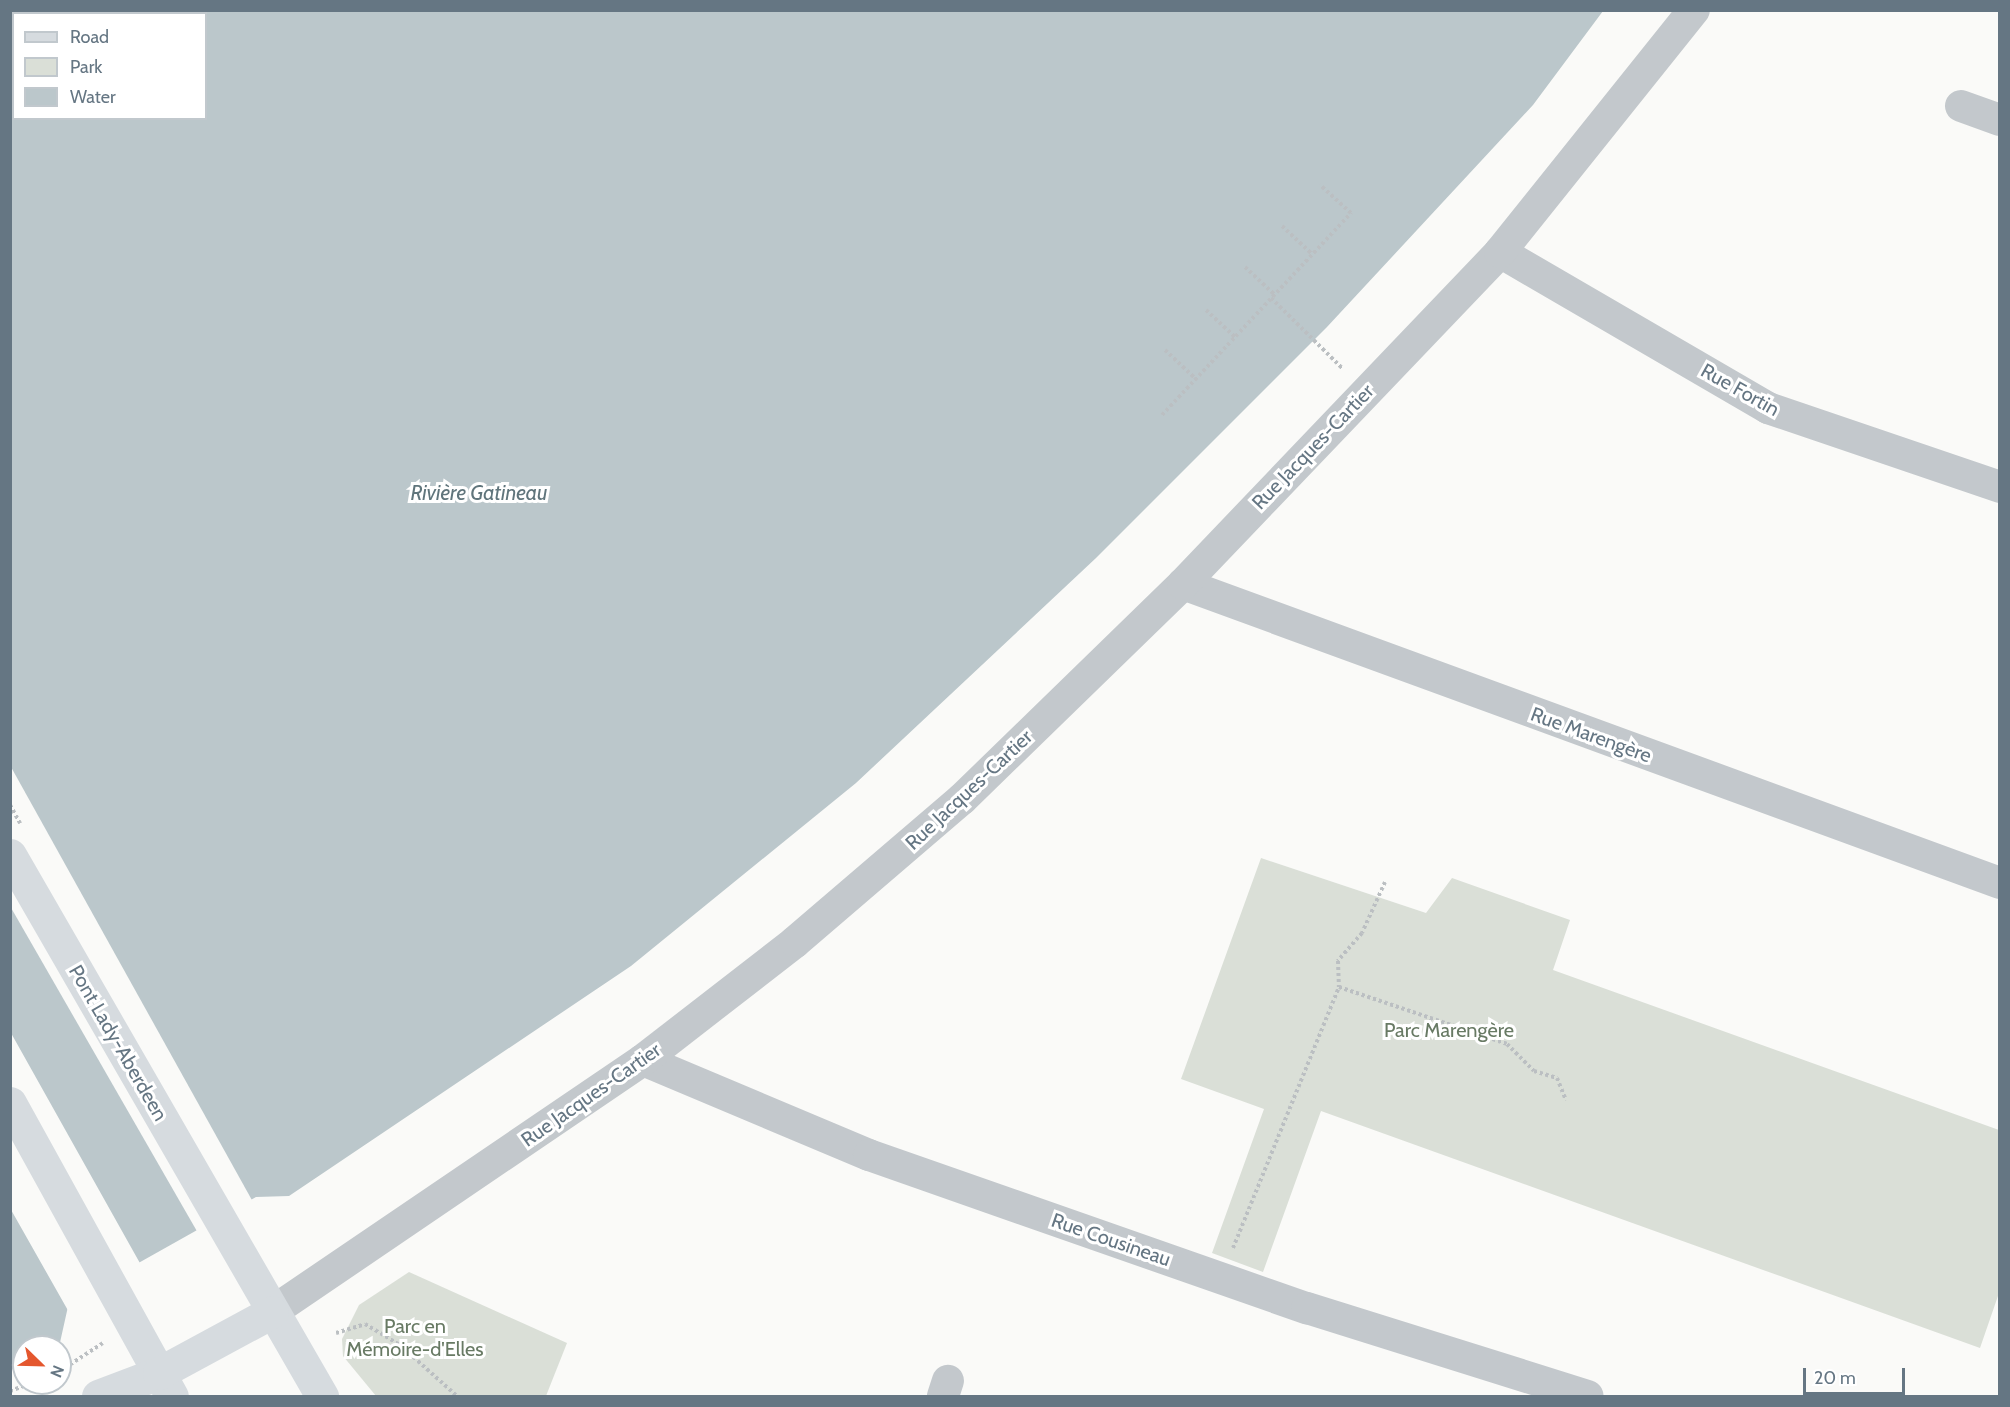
<!DOCTYPE html>
<html>
<head>
<meta charset="utf-8">
<style>
	body { margin:0 }
	#map { position:relative; width:2010px; height:1407px; overflow:hidden; background:#fafaf8; font-family:Cabin,sans-serif }
	div>[style] { position:absolute }
	.green>* { inset:0; background:#dadfd7 }
	.water>* { inset:0; background:#bbc7cb }
	.pier>* { inset:0; background:#fafaf8 }
	.path>* { height:4px; margin-top:-2px; transform-origin:0; background:repeating-linear-gradient(90deg,#bbbfc2 0 3px,transparent 0 6px) }
	.street>* { height:32px; margin:-16px; padding:0 16px; transform-origin:16px; border-radius:16px; background:#c3c8cc }
	.secondary>* { height:33px; margin:-16.5px; padding:0 16.5px; transform-origin:16.5px; border-radius:16.5px; background:#d6dbdf }
	span { translate:-50% -50%; white-space:nowrap; text-align:center; line-height:1.15; -webkit-text-stroke:6px #fff; paint-order:stroke }
	.street-label { font-size:20px; color:#657683 }
	.park-label { font-size:20px; color:#687a64 }
	.water-label { font-size:21px; color:#60757c; font-style:italic }
	.frame { position:absolute; inset:0; border:12px solid #657683; pointer-events:none }
	.legend { position:absolute; left:12px; top:12px; width:195px; height:108px; box-sizing:border-box; background:#fff; border:2px solid #c1c8cd; margin:0; padding:8px 10px; list-style:none; font-size:18px; color:#657683 }
	.legend li { display:flex; align-items:center; gap:12px; height:30px }
	.legend b { width:30px; border:2px solid #c1c8cd }
	.north { position:absolute; left:12px; top:1335px; width:60px; height:60px; box-sizing:border-box; background:#fff; border:2px solid #c1c8cd; border-radius:50%; rotate:113deg; font-size:16px; font-weight:700; line-height:24px; text-align:center; color:#657683 }
	.north::after { content:''; display:block; margin:auto; width:21px; height:27px; background:#e4572e; clip-path:polygon(50% 0,100% 100%,50% 72%,0 100%) }
	.scale { position:absolute; left:1803px; top:1368px; width:102px; height:27px; box-sizing:border-box; border:3px solid #657683; border-top:0; padding-left:8px; font-size:18px; line-height:21px; white-space:nowrap; color:#657683; -webkit-text-stroke:4px #fff; paint-order:stroke }
</style>
</head>
<body>
<div id="map">
	<div class="green">
		<i style="clip-path:polygon(1261px 858px,1426px 913px,1452px 878px,1570px 920px,1553px 970px,1999px 1130px,1999px 1293px,1980px 1348px,1321px 1111px,1263px 1272px,1212px 1253px,1264px 1109px,1181px 1079px)"></i>
		<i style="clip-path:polygon(409px 1272px,567px 1343px,546px 1396px,376px 1396px,343px 1356px,342px 1339px,359px 1305px)"></i>
	</div>
	<div class="water">
		<i style="clip-path:polygon(77px 10px,1603px 11px,1533px 105px,1327px 327px,1096px 558px,856px 783px,631px 966px,289px 1196px,256px 1197px,69px 1302px,59px 1347px,24px 1347px,24px 1364px,11px 1370px,11px 67px,14px 118px,206px 118px,206px 14px,73px 13px)"></i>
	</div>
	<div class="pier">
		<i style="clip-path:polygon(11px 767px,253px 1202px,198px 1233px,10px 906px)"></i>
		<i style="clip-path:polygon(11px 1033px,141px 1265px,72px 1304px,70px 1314px,10px 1208px)"></i>
	</div>
	<div class="path">
		<i style="left:1282px;top:226px;width:41px;rotate:43deg"></i>
		<i style="left:1245px;top:267px;width:40px;rotate:43deg"></i>
		<i style="left:1271px;top:298px;width:101px;rotate:44.6deg"></i>
		<i style="left:1206px;top:310px;width:40px;rotate:43deg"></i>
		<i style="left:1165px;top:350px;width:42px;rotate:43.1deg"></i>
		<i style="left:1162px;top:415px;width:277px;rotate:-46.9deg"></i>
		<i style="left:1351px;top:213px;width:42px;rotate:-137.9deg"></i>
		<i style="left:10px;top:805px;width:21px;rotate:61deg"></i>
		<i style="left:1385px;top:882px;width:56px;rotate:114.3deg"></i>
		<i style="left:1362px;top:933px;width:37px;rotate:131deg"></i>
		<i style="left:1338px;top:961px;width:26px;rotate:88deg"></i>
		<i style="left:1339px;top:987px;width:177px;rotate:18.7deg"></i>
		<i style="left:1507px;top:1044px;width:38px;rotate:45deg"></i>
		<i style="left:1534px;top:1071px;width:24px;rotate:17deg"></i>
		<i style="left:1557px;top:1078px;width:24px;rotate:68deg"></i>
		<i style="left:1233px;top:1248px;width:282px;rotate:-67.9deg"></i>
		<i style="left:336px;top:1333px;width:30px;rotate:-17deg"></i>
		<i style="left:365px;top:1324px;width:41px;rotate:31deg"></i>
		<i style="left:400px;top:1345px;width:76px;rotate:41.8deg"></i>
		<i style="left:60px;top:1371px;width:51px;rotate:-33.1deg"></i>
		<i style="left:10px;top:1391px;width:23px;rotate:-20deg"></i>
	</div>
	<div class="street">
		<i style="left:1961px;top:106px;width:41px;rotate:19.7deg"></i>
		<i style="left:1500px;top:252px;width:310px;rotate:30.2deg"></i>
		<i style="left:1768px;top:408px;width:245px;rotate:18.8deg"></i>
		<i style="left:1183px;top:584px;width:870px;rotate:20.1deg"></i>
		<i style="left:643px;top:1060px;width:245px;rotate:22.8deg"></i>
		<i style="left:869px;top:1155px;width:464px;rotate:19.3deg"></i>
		<i style="left:1307px;top:1308px;width:294px;rotate:17.4deg"></i>
		<i style="left:272px;top:1312px;width:448px;rotate:-34.2deg"></i>
		<i style="left:643px;top:1060px;width:192px;rotate:-37.8deg"></i>
		<i style="left:795px;top:942px;width:220px;rotate:-40.6deg"></i>
		<i style="left:962px;top:799px;width:308px;rotate:-44.2deg"></i>
		<i style="left:1183px;top:584px;width:459px;rotate:-46.3deg"></i>
		<i style="left:1500px;top:252px;width:310px;rotate:-51.3deg"></i>
		<i style="left:943px;top:1396px;width:16px;rotate:-72deg"></i>
	</div>
	<div class="secondary">
		<i style="left:10px;top:855px;width:625px;rotate:60.03deg"></i>
		<i style="left:10px;top:1103px;width:335px;rotate:61.1deg"></i>
		<i style="left:98px;top:1396px;width:65px;rotate:-20.7deg"></i>
		<i style="left:159px;top:1373px;width:128px;rotate:-28.4deg"></i>
	</div>
	<div class="street-label">
		<span style="left:1740px;top:390px;rotate:29deg">Rue Fortin</span>
		<span style="left:1313px;top:447px;rotate:-46deg">Rue Jacques-Cartier</span>
		<span style="left:1591px;top:735px;rotate:20deg">Rue Marengère</span>
		<span style="left:969px;top:790px;rotate:-43deg">Rue Jacques-Cartier</span>
		<span style="left:118px;top:1043px;rotate:60deg">Pont Lady-Aberdeen</span>
		<span style="left:591px;top:1095px;rotate:-35deg">Rue Jacques-Cartier</span>
		<span style="left:1111px;top:1240px;rotate:19deg">Rue Cousineau</span>
	</div>
	<div class="park-label">
		<span style="left:1449px;top:1030px">Parc Marengère</span>
		<span style="left:415px;top:1338px">Parc en<br>Mémoire-d'Elles</span>
	</div>
	<div class="water-label">
		<span style="left:479px;top:493px">Rivière Gatineau</span>
	</div>
	<div class="frame"></div>
	<ul class="legend">
	<li><b style="height:8px;background:#d6dbdf"></b>Road</li>
	<li><b style="height:16px;background:#dadfd7"></b>Park</li>
	<li><b style="height:16px;background:#bbc7cb"></b>Water</li>
	</ul>
	<div class="north">N</div>
	<div class="scale">20 m</div>
</div>
</body>
</html>
